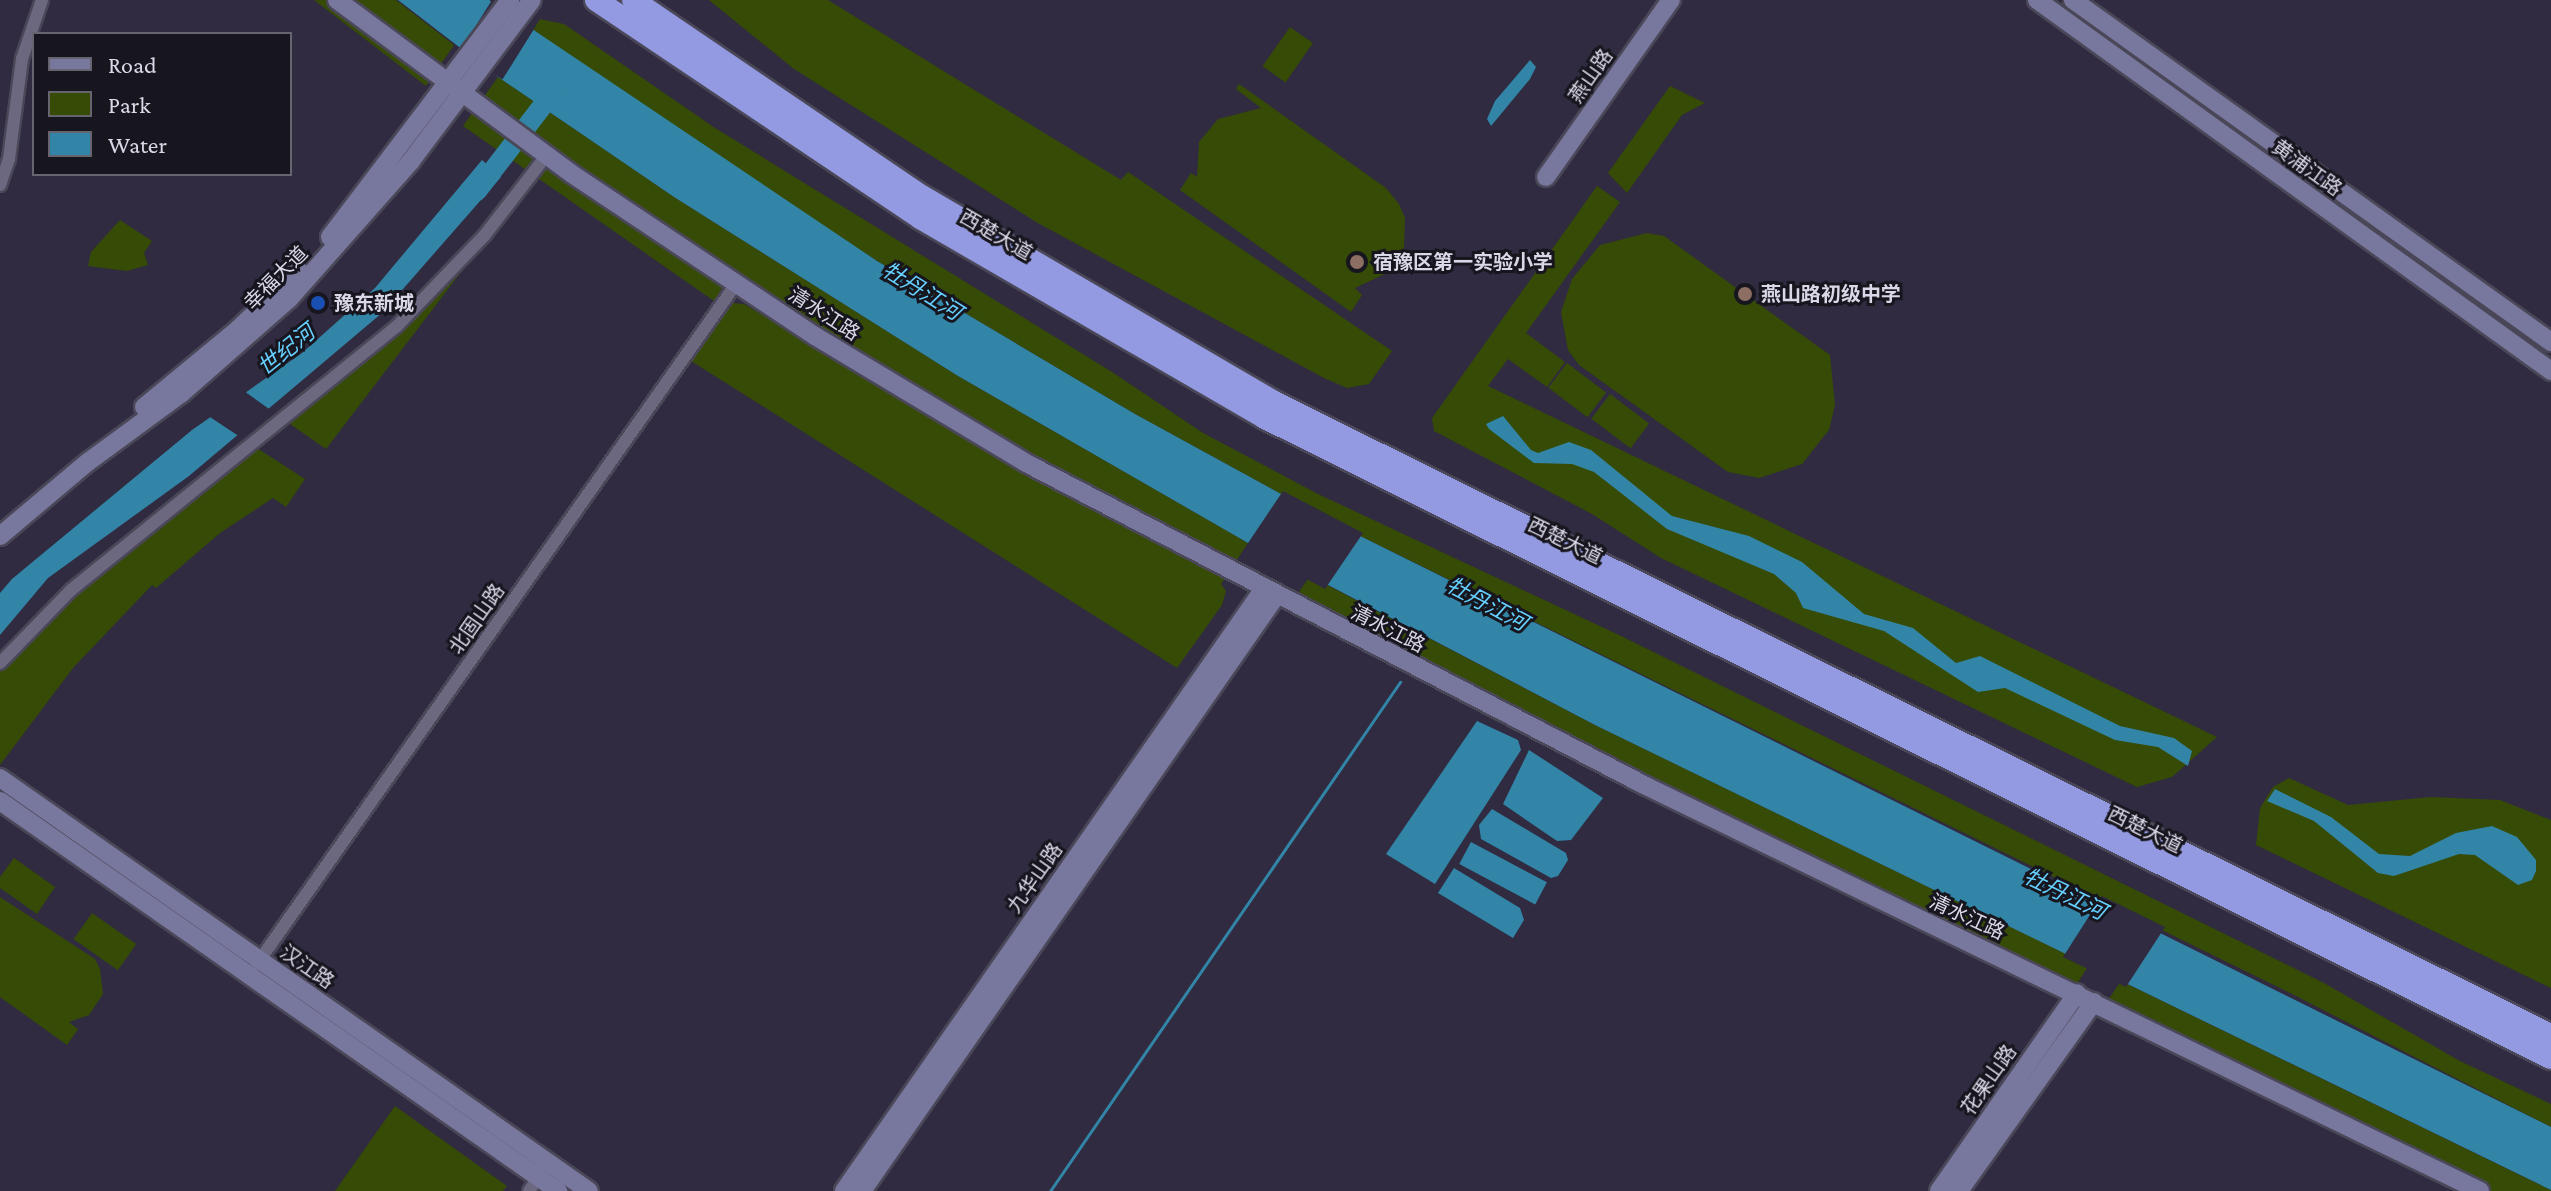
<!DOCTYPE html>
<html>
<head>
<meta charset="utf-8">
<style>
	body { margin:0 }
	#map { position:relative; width:2551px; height:1191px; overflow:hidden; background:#302b40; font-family:"Crimson Pro","Noto Sans SC",serif }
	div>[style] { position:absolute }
	.green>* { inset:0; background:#364b05; transform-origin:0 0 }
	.water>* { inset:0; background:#3285a6; transform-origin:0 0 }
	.pier>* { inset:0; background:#302b40; transform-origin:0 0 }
	.stream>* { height:3px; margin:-1.5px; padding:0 1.5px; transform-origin:1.5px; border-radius:1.5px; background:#3285a6 }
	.river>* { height:20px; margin:-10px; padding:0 10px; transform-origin:10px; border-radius:10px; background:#3285a6 }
	.roads { filter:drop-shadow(2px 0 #4a4758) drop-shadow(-2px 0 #4a4758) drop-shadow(0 2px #4a4758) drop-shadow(0 -2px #4a4758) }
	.street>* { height:12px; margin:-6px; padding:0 6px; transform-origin:6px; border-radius:6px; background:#6c6880 }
	.secondary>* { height:18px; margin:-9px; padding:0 9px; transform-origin:9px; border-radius:9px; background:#78779d }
	.highway>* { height:22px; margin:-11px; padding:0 11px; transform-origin:11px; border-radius:11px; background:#939ae1 }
	.dots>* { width:22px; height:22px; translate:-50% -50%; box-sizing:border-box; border:4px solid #17161f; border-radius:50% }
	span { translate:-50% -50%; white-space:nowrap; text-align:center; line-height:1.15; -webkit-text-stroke:6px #17161f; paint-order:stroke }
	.street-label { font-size:20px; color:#dad8e6 }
	.poi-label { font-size:20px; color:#dad8e6; font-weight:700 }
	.left { translate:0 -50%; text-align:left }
	.water-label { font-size:22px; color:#66d1ff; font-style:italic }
	.legend { position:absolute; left:32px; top:32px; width:260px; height:144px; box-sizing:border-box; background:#17161f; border:2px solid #65646f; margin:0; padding:10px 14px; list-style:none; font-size:24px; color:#dad8e6 }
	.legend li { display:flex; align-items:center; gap:16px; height:40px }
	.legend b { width:40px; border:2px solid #65646f }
</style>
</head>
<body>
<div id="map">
	<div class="green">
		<i style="clip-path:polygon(314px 0,396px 0,454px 45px,426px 86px)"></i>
		<i style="clip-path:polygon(709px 0,828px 0,1121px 180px,1128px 172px,1392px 351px,1369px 384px,1347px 388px,1324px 378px,1036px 222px,794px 69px)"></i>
		<i style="clip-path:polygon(540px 19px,564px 24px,715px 128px,1112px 372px,1203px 433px,1318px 494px,1619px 635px,2324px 983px,2460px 1061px,2551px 1104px,2551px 1127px,2294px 995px,1336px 524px,1135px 414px,877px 261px,730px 165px,533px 30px)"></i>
		<i style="left:1290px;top:27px;width:28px;height:48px;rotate:35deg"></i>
		<i style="clip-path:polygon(498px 77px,674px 197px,958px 376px,1248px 543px,1221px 584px,1226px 591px,1222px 605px,1177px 668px,691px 361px,733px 303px,744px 304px,830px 355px,723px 286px,714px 301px,463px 126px)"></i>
		<i style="clip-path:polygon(1239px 84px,1386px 188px,1399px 204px,1405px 218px,1404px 248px,1387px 273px,1355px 288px,1362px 295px,1351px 312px,1180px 190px,1191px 173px,1197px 177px,1199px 142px,1218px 119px,1261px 108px,1236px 89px)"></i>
		<i style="clip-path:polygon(1670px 86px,1705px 103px,1682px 115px,1627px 193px,1608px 173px)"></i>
		<i style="clip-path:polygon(529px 183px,326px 449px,290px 424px,427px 303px)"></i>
		<i style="clip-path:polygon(1597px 186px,1620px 202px,1526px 333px,1565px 362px,1547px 387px,1508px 359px,1488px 386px,2217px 737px,2172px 777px,2137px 787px,1661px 558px,1592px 514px,1434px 431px,1432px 418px)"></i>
		<i style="clip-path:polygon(120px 220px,152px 241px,144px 253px,148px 265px,127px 271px,88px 266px,91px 252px)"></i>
		<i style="clip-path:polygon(1647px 233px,1664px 236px,1830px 355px,1835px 405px,1829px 430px,1802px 464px,1759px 478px,1728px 472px,1579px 365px,1568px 350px,1561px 312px,1572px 279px,1600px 245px)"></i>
		<i style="left:1567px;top:363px;width:49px;height:31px;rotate:37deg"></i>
		<i style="left:1610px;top:394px;width:49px;height:31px;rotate:37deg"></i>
		<i style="clip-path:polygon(257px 448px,305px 479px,286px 507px,273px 498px,220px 533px,156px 588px,152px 585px,73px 668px,0 765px,0 670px,99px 572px)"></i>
		<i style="clip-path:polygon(1310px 576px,1595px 725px,2089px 965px,2075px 987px,1292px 602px)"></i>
		<i style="clip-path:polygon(2289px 778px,2348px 805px,2431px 797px,2500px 800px,2551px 820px,2551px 988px,2256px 845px,2260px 808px,2273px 787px)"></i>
		<i style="clip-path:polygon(14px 858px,55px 887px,37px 914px,0 888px,0 877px)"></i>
		<i style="clip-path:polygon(0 897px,95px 959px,100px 969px,103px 994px,89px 1015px,69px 1022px,78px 1029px,67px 1045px,0 997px)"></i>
		<i style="left:92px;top:913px;width:54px;height:32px;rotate:35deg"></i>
		<i style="clip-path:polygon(2121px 981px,2551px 1190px,2551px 1191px,2489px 1191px,2106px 1003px)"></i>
		<i style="clip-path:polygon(395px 1106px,507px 1186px,503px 1191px,335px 1191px)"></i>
	</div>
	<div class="water">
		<i style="clip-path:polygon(398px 0,489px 0,877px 261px,1135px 414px,1336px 524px,2551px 1127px,2551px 1190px,1595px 725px,1248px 543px,958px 376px,674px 197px,498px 77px)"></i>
		<i style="clip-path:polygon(1530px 60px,1536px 67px,1530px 79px,1491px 126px,1487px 119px,1495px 101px)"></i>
		<i style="clip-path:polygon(482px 160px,501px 177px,382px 313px,189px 476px,48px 578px,0 635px,0 593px,12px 579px,192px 430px,302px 353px,375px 288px)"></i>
		<i style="clip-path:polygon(1503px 416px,1531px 450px,1538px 453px,1569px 442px,1591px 450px,1672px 516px,1749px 536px,1802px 562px,1864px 614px,1913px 628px,1956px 663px,1980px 656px,2120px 726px,2174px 738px,2192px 751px,2188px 766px,2158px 747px,2115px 740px,2005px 688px,1978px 692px,1884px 631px,1803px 608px,1796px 593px,1774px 574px,1667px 529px,1594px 472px,1572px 464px,1534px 463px,1489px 429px,1486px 424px)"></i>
		<i style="clip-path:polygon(1477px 721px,1518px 740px,1521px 750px,1435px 884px,1386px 854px)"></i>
		<i style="clip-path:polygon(1529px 750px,1603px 798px,1571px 840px,1557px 841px,1503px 804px)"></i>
		<i style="clip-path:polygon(2275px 789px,2331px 817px,2379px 854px,2410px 856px,2456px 833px,2492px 826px,2517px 837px,2536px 860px,2536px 871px,2532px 880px,2518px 885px,2475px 855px,2459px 854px,2394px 876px,2378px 873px,2314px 821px,2267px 801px)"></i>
		<i style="clip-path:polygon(1492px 809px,1566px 853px,1568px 860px,1558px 876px,1551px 878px,1481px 839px,1479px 825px)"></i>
		<i style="left:1471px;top:842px;width:86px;height:25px;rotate:28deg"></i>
		<i style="clip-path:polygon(1454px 868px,1520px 908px,1524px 920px,1513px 938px,1438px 893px)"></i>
	</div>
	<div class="pier">
		<i style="left:492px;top:0;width:51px;height:62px;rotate:32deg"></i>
		<i style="clip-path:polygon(244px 391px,272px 411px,240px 437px,207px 415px)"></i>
		<i style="clip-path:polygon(1283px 491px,1363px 533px,1325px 589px,1246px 546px)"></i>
		<i style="clip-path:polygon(2102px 896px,2165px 927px,2126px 987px,2063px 957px)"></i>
	</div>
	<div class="stream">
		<i style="left:1050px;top:1191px;width:618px;rotate:-55.49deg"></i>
	</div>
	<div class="river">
		<i style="left:477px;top:191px;width:131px;rotate:-52.4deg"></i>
	</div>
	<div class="roads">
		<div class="street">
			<i style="left:0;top:185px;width:28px;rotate:-71deg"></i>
			<i style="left:9px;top:159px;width:101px;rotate:-82.6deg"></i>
			<i style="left:22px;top:59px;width:62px;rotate:-71.3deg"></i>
			<i style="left:0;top:663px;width:102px;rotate:-45.8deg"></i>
			<i style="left:71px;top:590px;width:419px;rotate:-39deg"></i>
			<i style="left:397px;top:326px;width:125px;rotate:-46deg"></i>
			<i style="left:484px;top:236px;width:101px;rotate:-52.2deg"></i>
			<i style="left:257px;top:964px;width:832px;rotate:-54.84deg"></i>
			<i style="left:529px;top:1191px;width:23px;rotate:-56deg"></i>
		</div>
		<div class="secondary">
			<i style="left:337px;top:0;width:292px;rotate:36.5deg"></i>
			<i style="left:572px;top:174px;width:292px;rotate:33.7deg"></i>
			<i style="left:815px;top:336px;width:246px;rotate:31deg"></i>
			<i style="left:1026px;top:463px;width:699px;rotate:27.52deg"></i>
			<i style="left:1646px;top:786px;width:927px;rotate:25.9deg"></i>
			<i style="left:2037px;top:0;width:634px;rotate:35.82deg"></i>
			<i style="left:2073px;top:0;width:588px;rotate:35.58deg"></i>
			<i style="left:1546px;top:177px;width:217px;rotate:-54.8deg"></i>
			<i style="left:330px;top:237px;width:298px;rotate:-52.8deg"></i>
			<i style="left:144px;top:407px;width:119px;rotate:-39.6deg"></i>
			<i style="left:236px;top:331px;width:87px;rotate:-43.6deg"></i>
			<i style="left:0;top:536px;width:115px;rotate:-40.1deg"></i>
			<i style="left:88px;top:462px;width:117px;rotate:-36.3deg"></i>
			<i style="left:182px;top:393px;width:142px;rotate:-41.3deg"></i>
			<i style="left:289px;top:299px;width:184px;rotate:-48.5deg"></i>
			<i style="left:411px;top:161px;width:201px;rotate:-53.1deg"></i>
			<i style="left:0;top:778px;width:719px;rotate:35.04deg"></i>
			<i style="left:0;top:801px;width:681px;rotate:34.95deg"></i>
			<i style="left:844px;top:1191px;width:733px;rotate:-55.12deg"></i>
			<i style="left:862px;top:1191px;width:725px;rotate:-55.17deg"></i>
			<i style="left:1939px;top:1191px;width:241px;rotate:-55.1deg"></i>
			<i style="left:1959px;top:1191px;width:232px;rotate:-54.5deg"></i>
		</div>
		<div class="highway">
			<i style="left:596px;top:0;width:391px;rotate:33.9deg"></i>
			<i style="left:920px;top:218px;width:399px;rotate:30.1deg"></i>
			<i style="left:1265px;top:418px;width:1436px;rotate:26.46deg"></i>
			<i style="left:633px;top:0;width:341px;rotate:34.2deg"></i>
			<i style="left:915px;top:192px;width:414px;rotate:30.3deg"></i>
			<i style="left:1272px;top:401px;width:1428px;rotate:26.37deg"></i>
		</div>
	</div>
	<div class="dots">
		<i style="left:1357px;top:262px;background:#8d6e63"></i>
		<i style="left:1745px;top:294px;background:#8d6e63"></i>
		<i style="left:318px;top:303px;background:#1a4fb4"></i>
	</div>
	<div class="street-label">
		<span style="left:1591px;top:76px;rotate:-55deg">燕山路</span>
		<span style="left:2307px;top:168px;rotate:36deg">黄浦江路</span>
		<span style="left:996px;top:235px;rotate:30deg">西楚大道</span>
		<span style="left:276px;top:278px;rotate:-45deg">幸福大道</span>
		<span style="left:824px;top:314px;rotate:33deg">清水江路</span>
		<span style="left:1565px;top:541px;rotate:26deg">西楚大道</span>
		<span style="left:477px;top:619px;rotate:-55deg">北固山路</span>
		<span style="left:1388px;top:629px;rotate:27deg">清水江路</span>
		<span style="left:2145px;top:830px;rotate:26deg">西楚大道</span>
		<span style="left:1035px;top:878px;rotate:-55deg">九华山路</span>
		<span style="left:1967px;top:917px;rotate:25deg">清水江路</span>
		<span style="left:307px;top:967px;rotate:35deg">汉江路</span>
		<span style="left:1989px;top:1080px;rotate:-55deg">花果山路</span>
	</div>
	<div class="poi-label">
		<span class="left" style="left:1373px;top:262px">宿豫区第一实验小学</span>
		<span class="left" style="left:1761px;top:294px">燕山路初级中学</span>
		<span class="left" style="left:334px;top:303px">豫东新城</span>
	</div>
	<div class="water-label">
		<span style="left:922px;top:291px;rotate:32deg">牡丹江河</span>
		<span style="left:286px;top:350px;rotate:-39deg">世纪河</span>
		<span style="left:1487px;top:604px;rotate:28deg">牡丹江河</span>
		<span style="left:2065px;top:894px;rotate:26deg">牡丹江河</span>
	</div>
	<ul class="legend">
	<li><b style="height:10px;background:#78779d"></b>Road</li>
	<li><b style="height:22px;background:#364b05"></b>Park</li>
	<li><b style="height:22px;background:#3285a6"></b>Water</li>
	</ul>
</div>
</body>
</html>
